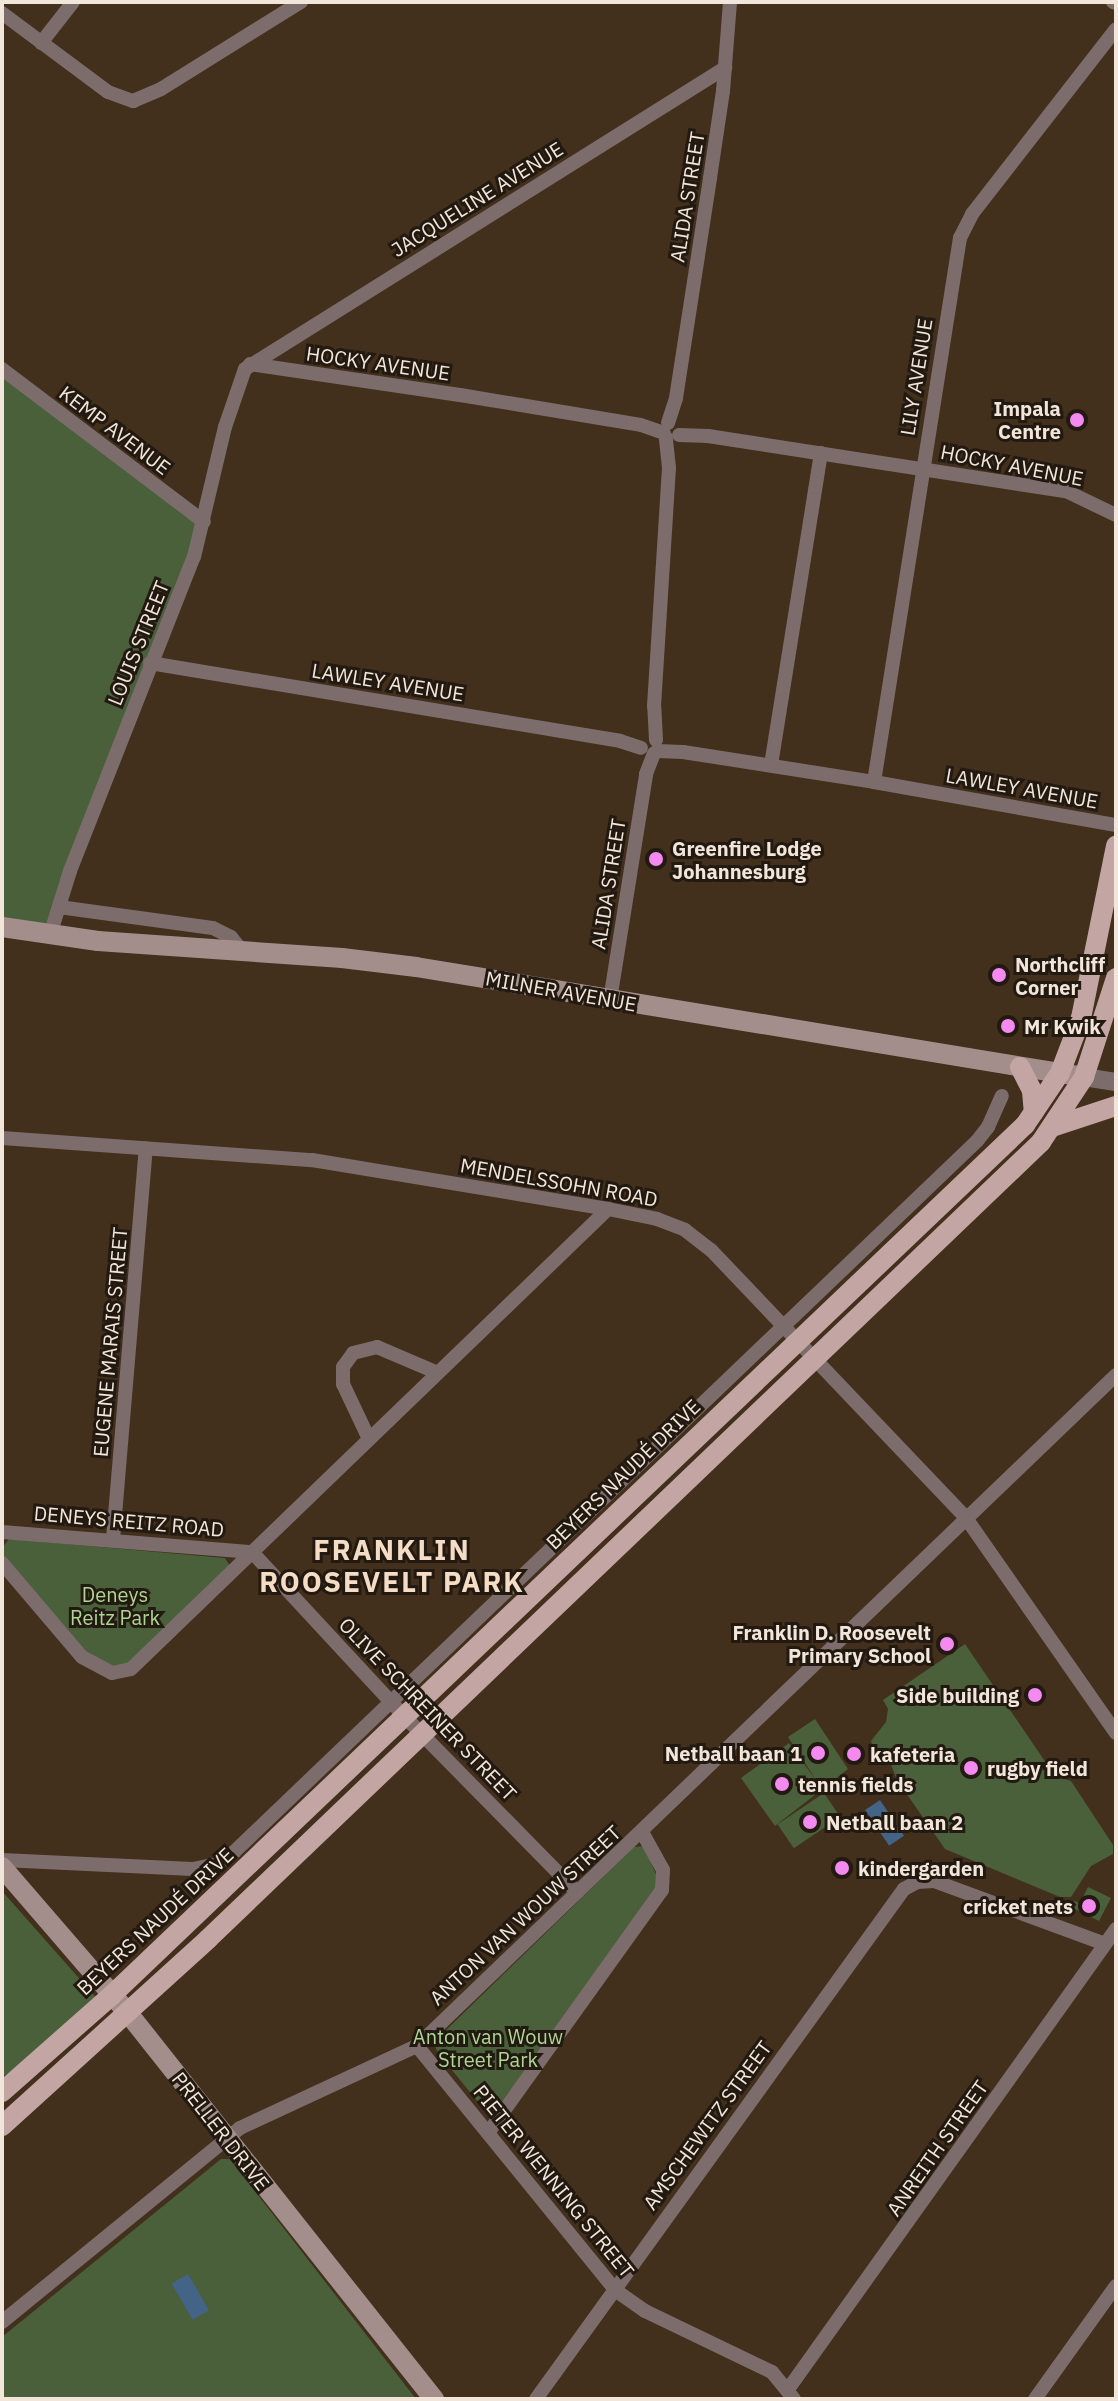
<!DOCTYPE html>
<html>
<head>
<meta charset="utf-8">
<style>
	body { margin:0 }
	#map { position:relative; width:1118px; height:2401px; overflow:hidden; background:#422f1c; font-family:"IBM Plex Sans",sans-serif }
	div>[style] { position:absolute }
	.green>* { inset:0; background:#4a603b; transform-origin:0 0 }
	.water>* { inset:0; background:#436387; transform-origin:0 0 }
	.minor>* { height:14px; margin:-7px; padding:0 7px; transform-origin:7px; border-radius:7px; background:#7c6d6c }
	.tertiary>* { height:18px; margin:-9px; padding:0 9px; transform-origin:9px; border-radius:9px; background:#7c6d6c }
	.secondary>* { height:20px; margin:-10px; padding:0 10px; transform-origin:10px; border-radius:10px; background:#a48e8b }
	.primary>* { height:20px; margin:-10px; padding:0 10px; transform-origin:10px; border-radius:10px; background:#c3a6a3 }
	.dots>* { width:22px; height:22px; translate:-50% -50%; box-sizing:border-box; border:4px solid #221911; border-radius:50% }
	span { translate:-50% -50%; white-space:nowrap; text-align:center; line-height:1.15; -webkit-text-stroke:6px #221911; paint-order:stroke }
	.street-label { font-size:20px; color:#f2e6da }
	.poi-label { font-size:20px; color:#f2e6da; font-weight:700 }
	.right { translate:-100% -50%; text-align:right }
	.left { translate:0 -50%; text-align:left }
	.park-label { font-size:20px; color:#aed693 }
	.district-label { font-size:28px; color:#f4dcc5; font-weight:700; letter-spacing:2px }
	.frame { position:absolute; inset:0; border:4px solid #f2e6da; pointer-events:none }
</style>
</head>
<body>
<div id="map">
	<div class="green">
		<i style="clip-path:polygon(2px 369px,204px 522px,50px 935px,2px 927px)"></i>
		<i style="clip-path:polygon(9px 1539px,225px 1558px,230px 1566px,126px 1671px,82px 1657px,2px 1555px,2px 1548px)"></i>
		<i style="clip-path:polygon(965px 1644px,1055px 1776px,1071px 1781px,1113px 1845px,1113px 1854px,1091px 1866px,1071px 1897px,1060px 1897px,945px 1849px,897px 1780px,887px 1754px,882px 1749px,874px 1750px,871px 1741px,886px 1722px,888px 1709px,883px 1700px)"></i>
		<i style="clip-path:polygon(815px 1719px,848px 1769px,775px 1826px,741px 1778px,789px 1743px,818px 1783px,788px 1737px)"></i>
		<i style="left:824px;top:1793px;width:29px;height:56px;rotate:56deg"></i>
		<i style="clip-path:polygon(644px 1846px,660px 1884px,497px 2108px,487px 2113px,438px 2053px,435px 2046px,439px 2037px,634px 1847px)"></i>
		<i style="clip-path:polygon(1088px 1887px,1111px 1898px,1099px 1921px,1071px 1907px,1074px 1901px,1080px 1903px)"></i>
		<i style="clip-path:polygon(2px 1891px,100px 2002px,5px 2076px,2px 2074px)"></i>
		<i style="clip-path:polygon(221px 2159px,230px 2159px,416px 2399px,2px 2399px,2px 2337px)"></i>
	</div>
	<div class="water">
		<i style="left:880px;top:1800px;width:43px;height:18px;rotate:56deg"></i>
		<i style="left:188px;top:2274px;width:42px;height:19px;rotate:60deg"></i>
	</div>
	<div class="minor">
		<i style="left:1113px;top:2px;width:3px;rotate:18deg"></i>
		<i style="left:2px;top:13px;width:132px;rotate:36.7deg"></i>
		<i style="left:108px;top:92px;width:27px;rotate:20deg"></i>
		<i style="left:133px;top:101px;width:30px;rotate:-23deg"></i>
		<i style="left:161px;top:89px;width:165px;rotate:-31.9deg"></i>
		<i style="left:41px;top:43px;width:52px;rotate:-52deg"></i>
		<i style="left:250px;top:364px;width:212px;rotate:8.4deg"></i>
		<i style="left:460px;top:395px;width:183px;rotate:9.4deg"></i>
		<i style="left:641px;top:425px;width:24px;rotate:19deg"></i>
		<i style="left:2px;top:369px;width:253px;rotate:37.1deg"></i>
		<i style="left:668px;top:423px;width:26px;rotate:-72deg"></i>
		<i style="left:676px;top:398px;width:223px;rotate:-81.2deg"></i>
		<i style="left:710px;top:178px;width:88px;rotate:-81.5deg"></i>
		<i style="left:723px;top:91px;width:89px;rotate:-85.5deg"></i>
		<i style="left:679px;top:435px;width:29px;rotate:2deg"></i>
		<i style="left:708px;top:436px;width:364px;rotate:8.8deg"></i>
		<i style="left:1068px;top:492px;width:53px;rotate:25.6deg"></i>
		<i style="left:150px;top:663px;width:476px;rotate:9.4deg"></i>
		<i style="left:620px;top:741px;width:22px;rotate:18deg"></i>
		<i style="left:656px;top:740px;width:34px;rotate:-93deg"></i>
		<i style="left:654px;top:706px;width:238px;rotate:-86.4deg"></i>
		<i style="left:669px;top:468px;width:31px;rotate:-96deg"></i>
		<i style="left:657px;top:751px;width:26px;rotate:2deg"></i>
		<i style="left:683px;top:752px;width:193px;rotate:8.9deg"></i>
		<i style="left:874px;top:782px;width:246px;rotate:10.1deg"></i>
		<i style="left:771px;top:765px;width:316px;rotate:-80.9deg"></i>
		<i style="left:874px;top:782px;width:551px;rotate:-81.02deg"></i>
		<i style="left:960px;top:238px;width:27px;rotate:-63deg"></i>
		<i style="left:972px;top:214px;width:234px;rotate:-52.1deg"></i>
		<i style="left:59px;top:907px;width:155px;rotate:7.8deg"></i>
		<i style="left:213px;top:928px;width:20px;rotate:27deg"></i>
		<i style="left:231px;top:937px;width:18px;rotate:52deg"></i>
		<i style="left:50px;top:935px;width:67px;rotate:-72.6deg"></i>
		<i style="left:70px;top:871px;width:338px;rotate:-68.5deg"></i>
		<i style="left:194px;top:557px;width:134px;rotate:-76.6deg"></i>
		<i style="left:225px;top:427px;width:61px;rotate:-71deg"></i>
		<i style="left:245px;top:369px;width:567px;rotate:-32.09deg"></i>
		<i style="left:610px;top:1000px;width:229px;rotate:-80.9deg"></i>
		<i style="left:646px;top:774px;width:22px;rotate:-69deg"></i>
		<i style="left:2px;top:1138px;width:311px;rotate:4.1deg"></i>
		<i style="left:312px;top:1160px;width:300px;rotate:9.4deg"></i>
		<i style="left:608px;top:1209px;width:50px;rotate:11.5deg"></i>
		<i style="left:657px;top:1219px;width:30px;rotate:21deg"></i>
		<i style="left:685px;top:1230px;width:33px;rotate:38deg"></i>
		<i style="left:711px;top:1250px;width:370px;rotate:46.4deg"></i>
		<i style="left:966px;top:1518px;width:262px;rotate:55.1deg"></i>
		<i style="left:369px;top:1439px;width:61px;rotate:-115.3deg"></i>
		<i style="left:343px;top:1384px;width:17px;rotate:-90deg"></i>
		<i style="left:343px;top:1367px;width:17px;rotate:-54deg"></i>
		<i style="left:353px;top:1353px;width:25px;rotate:-14deg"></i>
		<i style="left:377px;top:1347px;width:66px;rotate:23.1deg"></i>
		<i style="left:2px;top:1532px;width:251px;rotate:4.6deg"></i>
		<i style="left:252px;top:1552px;width:224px;rotate:47.2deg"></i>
		<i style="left:404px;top:1716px;width:247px;rotate:45.5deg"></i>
		<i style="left:113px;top:1539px;width:392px;rotate:-85.2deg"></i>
		<i style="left:2px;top:1563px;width:123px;rotate:49.6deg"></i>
		<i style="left:82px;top:1657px;width:34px;rotate:28deg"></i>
		<i style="left:112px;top:1673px;width:19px;rotate:-12deg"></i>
		<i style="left:131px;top:1669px;width:663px;rotate:-43.96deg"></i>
		<i style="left:2px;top:1860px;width:191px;rotate:2.7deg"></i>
		<i style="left:193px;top:1869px;width:25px;rotate:-12deg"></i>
		<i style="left:217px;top:1864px;width:21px;rotate:-35deg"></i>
		<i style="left:234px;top:1852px;width:1028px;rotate:-43.74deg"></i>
		<i style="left:977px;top:1141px;width:18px;rotate:-52deg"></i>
		<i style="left:988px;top:1127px;width:34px;rotate:-66deg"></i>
		<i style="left:417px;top:2046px;width:314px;rotate:50.9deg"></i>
		<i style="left:615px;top:2290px;width:37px;rotate:35deg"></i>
		<i style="left:645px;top:2311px;width:141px;rotate:25.7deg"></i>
		<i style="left:772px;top:2372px;width:35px;rotate:51deg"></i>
		<i style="left:488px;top:2133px;width:299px;rotate:-54.4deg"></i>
		<i style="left:662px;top:1890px;width:20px;rotate:-87deg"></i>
		<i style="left:663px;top:1870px;width:43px;rotate:-118.9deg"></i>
		<i style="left:2px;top:2322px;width:307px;rotate:-39.2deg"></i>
		<i style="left:240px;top:2128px;width:195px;rotate:-24.9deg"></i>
		<i style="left:417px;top:2046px;width:969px;rotate:-43.83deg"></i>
		<i style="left:789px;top:2388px;width:564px;rotate:-54.53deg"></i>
		<i style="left:536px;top:2399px;width:629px;rotate:-54.19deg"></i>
		<i style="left:904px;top:1889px;width:15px;rotate:-28deg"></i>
		<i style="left:917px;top:1882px;width:17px;rotate:-3deg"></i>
		<i style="left:934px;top:1881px;width:182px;rotate:20.2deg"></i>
		<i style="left:1035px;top:2399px;width:139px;rotate:-54.4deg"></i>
	</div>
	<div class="tertiary">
		<i style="left:1084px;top:1077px;width:32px;rotate:9deg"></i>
	</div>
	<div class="secondary">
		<i style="left:2px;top:927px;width:97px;rotate:8.3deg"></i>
		<i style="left:98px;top:941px;width:245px;rotate:4deg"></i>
		<i style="left:342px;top:958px;width:75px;rotate:6.9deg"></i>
		<i style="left:416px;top:967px;width:677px;rotate:9.35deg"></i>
		<i style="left:2px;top:1867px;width:193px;rotate:49.2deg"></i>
		<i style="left:128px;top:2013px;width:493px;rotate:51.6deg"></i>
	</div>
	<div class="primary">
		<i style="left:1020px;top:1067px;width:27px;rotate:63deg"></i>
		<i style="left:1032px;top:1091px;width:21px;rotate:85deg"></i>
		<i style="left:1055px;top:1126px;width:64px;rotate:-18.2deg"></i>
		<i style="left:2px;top:2092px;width:148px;rotate:-41.4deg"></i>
		<i style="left:113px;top:1994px;width:1260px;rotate:-43.62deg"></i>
		<i style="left:1025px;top:1125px;width:63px;rotate:-56.1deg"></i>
		<i style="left:1060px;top:1073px;width:59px;rotate:-69.1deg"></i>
		<i style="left:1081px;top:1018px;width:176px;rotate:-78.5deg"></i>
		<i style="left:2px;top:2126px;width:278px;rotate:-42.2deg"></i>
		<i style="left:208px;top:1939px;width:1153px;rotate:-43.73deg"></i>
		<i style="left:1041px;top:1142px;width:78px;rotate:-56.5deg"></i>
		<i style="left:1084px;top:1077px;width:104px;rotate:-72.1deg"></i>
	</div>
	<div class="dots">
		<i style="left:1077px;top:420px;background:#f489ef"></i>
		<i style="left:656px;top:859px;background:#f489ef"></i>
		<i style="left:999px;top:975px;background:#f489ef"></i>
		<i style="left:1008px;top:1026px;background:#f489ef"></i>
		<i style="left:947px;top:1644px;background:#f489ef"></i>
		<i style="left:1035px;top:1695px;background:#f489ef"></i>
		<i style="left:818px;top:1753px;background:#f489ef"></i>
		<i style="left:854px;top:1754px;background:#f489ef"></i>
		<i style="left:971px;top:1768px;background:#f489ef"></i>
		<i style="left:782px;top:1784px;background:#f489ef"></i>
		<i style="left:810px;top:1822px;background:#f489ef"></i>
		<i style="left:842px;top:1868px;background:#f489ef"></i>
		<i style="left:1089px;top:1906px;background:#f489ef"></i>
	</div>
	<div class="street-label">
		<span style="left:687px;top:197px;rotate:-81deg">ALIDA STREET</span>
		<span style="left:477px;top:199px;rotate:-32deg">JACQUELINE AVENUE</span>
		<span style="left:378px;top:363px;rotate:8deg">HOCKY AVENUE</span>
		<span style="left:916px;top:377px;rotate:-81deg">LILY AVENUE</span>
		<span style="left:115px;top:430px;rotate:37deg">KEMP AVENUE</span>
		<span style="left:1012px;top:465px;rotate:11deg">HOCKY AVENUE</span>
		<span style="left:138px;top:643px;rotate:-68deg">LOUIS STREET</span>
		<span style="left:388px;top:682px;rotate:9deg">LAWLEY AVENUE</span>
		<span style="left:1022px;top:788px;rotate:10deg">LAWLEY AVENUE</span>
		<span style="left:608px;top:884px;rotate:-81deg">ALIDA STREET</span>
		<span style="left:561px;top:991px;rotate:10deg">MILNER AVENUE</span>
		<span style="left:559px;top:1182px;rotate:10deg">MENDELSSOHN ROAD</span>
		<span style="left:110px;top:1342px;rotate:-85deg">EUGENE MARAIS STREET</span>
		<span style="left:623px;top:1474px;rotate:-44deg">BEYERS NAUDÉ DRIVE</span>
		<span style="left:129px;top:1521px;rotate:5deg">DENEYS REITZ ROAD</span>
		<span style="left:428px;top:1709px;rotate:46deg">OLIVE SCHREINER STREET</span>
		<span style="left:525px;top:1915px;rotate:-43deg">ANTON VAN WOUW STREET</span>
		<span style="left:155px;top:1921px;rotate:-43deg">BEYERS NAUDÉ DRIVE</span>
		<span style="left:707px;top:2125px;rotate:-54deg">AMSCHEWITZ STREET</span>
		<span style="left:221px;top:2131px;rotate:52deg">PRELLER DRIVE</span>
		<span style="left:937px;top:2148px;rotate:-55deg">ANREITH STREET</span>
		<span style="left:554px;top:2181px;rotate:51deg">PIETER WENNING STREET</span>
	</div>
	<div class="poi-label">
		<span class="right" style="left:1061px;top:420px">Impala<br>Centre</span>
		<span class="left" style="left:672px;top:860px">Greenfire Lodge<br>Johannesburg</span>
		<span class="left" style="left:1015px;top:976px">Northcliff<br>Corner</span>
		<span class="left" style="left:1024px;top:1026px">Mr Kwik</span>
		<span class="right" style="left:931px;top:1644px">Franklin D. Roosevelt<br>Primary School</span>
		<span class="right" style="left:1019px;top:1695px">Side building</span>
		<span class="right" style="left:802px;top:1753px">Netball baan 1</span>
		<span class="left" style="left:870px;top:1754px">kafeteria</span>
		<span class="left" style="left:987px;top:1768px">rugby field</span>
		<span class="left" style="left:798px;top:1784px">tennis fields</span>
		<span class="left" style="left:826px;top:1822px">Netball baan 2</span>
		<span class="left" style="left:858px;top:1868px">kindergarden</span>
		<span class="right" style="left:1073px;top:1906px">cricket nets</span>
	</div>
	<div class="park-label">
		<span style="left:115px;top:1606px">Deneys<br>Reitz Park</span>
		<span style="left:488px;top:2048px">Anton van Wouw<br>Street Park</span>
	</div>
	<div class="district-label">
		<span style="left:392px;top:1566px">FRANKLIN<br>ROOSEVELT PARK</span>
	</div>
	<div class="frame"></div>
</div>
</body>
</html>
